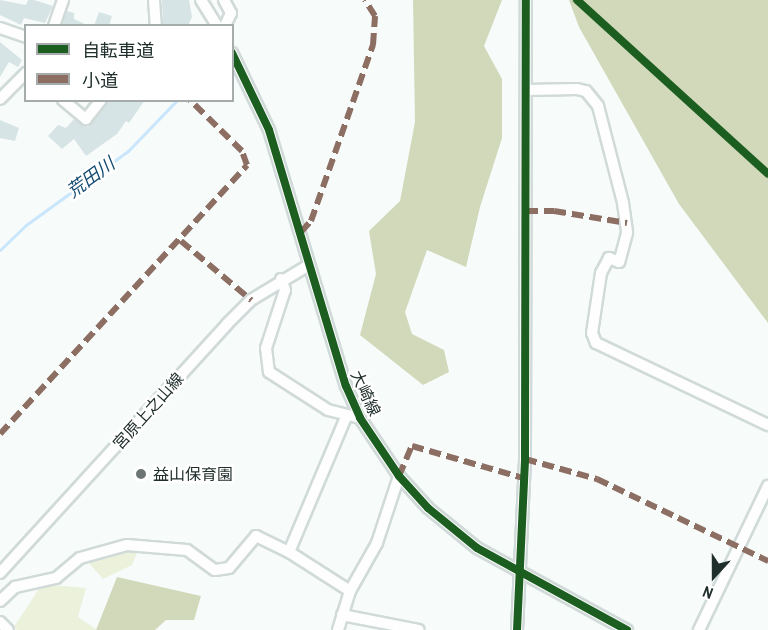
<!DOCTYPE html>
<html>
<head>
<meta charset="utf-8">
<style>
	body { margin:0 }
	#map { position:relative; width:768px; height:630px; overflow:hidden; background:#f7fbfa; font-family:"Archivo Narrow","Noto Sans JP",sans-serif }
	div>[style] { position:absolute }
	.green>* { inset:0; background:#ebf1db }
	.forest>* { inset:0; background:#d2d9ba }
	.stream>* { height:3px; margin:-1.5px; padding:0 1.5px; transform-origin:1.5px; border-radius:1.5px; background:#cae6fc }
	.building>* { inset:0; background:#d7e4e6 }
	.roads { filter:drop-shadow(2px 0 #d0dad8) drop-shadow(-2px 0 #d0dad8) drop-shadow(0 2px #d0dad8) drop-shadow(0 -2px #d0dad8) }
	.minor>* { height:10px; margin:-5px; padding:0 5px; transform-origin:5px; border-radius:5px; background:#fefefe }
	.quiet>* { height:6px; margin-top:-3px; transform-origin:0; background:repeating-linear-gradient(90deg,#8d6e63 0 12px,transparent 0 18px) }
	.cycleway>* { height:8px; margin:-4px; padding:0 4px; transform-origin:4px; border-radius:4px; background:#1b5e20 }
	.dots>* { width:16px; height:16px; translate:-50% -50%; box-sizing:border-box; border:3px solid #fff; border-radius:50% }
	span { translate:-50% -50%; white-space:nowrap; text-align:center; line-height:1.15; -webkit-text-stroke:5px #fff; paint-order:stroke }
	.street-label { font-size:16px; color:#202f2c }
	.poi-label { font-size:16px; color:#202f2c }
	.left { translate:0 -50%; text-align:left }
	.water-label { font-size:18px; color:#114a70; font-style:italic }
	.legend { position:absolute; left:24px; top:24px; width:210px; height:78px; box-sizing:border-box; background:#fff; border:2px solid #a6acab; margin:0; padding:8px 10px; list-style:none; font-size:18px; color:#202f2c }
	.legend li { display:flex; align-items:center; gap:12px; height:30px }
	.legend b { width:30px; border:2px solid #a6acab }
	.north { position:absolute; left:684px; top:546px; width:60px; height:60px; -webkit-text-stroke:4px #fff; paint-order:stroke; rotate:201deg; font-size:16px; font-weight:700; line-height:24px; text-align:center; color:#202f2c }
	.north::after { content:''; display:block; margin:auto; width:21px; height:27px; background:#202f2c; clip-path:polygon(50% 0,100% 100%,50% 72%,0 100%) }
</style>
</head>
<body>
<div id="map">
	<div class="green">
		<i style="clip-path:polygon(126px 549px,138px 551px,132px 565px,103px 579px,88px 562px)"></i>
		<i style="clip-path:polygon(42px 584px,86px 588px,78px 617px,97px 630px,17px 630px,14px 627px)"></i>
	</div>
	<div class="forest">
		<i style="clip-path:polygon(413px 0,502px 0,484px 46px,502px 79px,502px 138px,480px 207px,466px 267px,427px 250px,405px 312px,412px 334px,444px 350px,449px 372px,423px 385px,360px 335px,376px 274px,369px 231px,400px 201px,415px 122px)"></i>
		<i style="clip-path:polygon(569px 0,768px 0,768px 323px,679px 204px,579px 27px)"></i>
		<i style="clip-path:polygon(117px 577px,201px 596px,194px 620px,166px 620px,155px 630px,96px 630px)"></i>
	</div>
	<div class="stream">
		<i style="left:0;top:250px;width:36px;rotate:-44deg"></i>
		<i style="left:26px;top:225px;width:126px;rotate:-36deg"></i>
		<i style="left:128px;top:151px;width:71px;rotate:-46.1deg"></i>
	</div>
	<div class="building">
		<i style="clip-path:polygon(0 0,26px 5px,28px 0,34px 0,53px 6px,45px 23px,24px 18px,21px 25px,0 15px)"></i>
		<i style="clip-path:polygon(162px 0,189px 0,192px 17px,188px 26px,163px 26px)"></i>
		<i style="clip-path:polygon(67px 11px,74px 13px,74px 19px,89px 26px,62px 26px)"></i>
		<i style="clip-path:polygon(99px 12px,112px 16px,109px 26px,94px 26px)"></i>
		<i style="clip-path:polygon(0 42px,22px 60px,18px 67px,9px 62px,0 77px)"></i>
		<i style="clip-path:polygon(108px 100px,145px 100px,129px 123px,126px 121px,117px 134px,86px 156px,74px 139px,62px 149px,48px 136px,58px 125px,66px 128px,74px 119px,88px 127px)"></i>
		<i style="clip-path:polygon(0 120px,19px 128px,15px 141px,0 138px)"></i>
	</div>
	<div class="roads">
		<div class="minor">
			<i style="left:154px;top:0;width:26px;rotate:86deg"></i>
			<i style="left:201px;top:0;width:31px;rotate:58deg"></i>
			<i style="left:224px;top:0;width:15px;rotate:62deg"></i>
			<i style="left:231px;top:13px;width:14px;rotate:115deg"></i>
			<i style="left:54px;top:26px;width:28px;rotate:-71deg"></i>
			<i style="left:0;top:28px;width:28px;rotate:19deg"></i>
			<i style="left:232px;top:53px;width:85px;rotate:64.3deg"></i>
			<i style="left:269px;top:130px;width:267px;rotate:73.3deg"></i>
			<i style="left:346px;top:386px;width:35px;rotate:66deg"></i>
			<i style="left:360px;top:418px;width:70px;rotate:56.1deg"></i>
			<i style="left:399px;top:476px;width:43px;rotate:47.8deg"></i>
			<i style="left:428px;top:508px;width:63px;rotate:39.2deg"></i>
			<i style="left:477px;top:548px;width:171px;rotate:28.7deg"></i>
			<i style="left:526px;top:90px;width:51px;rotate:-1.1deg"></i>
			<i style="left:577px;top:89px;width:9px;rotate:13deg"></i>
			<i style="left:586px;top:91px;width:19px;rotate:51deg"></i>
			<i style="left:598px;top:106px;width:100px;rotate:75.5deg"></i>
			<i style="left:623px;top:203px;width:30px;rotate:82deg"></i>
			<i style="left:627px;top:233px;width:30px;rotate:105deg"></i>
			<i style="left:619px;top:262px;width:11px;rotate:-158deg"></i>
			<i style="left:609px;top:258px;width:17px;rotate:118deg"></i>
			<i style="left:601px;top:273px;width:61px;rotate:98.5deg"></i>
			<i style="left:592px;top:333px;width:11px;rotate:68deg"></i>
			<i style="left:596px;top:343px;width:191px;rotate:25.5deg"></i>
			<i style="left:0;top:99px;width:37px;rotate:-45deg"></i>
			<i style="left:63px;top:100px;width:30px;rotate:40deg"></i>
			<i style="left:86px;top:119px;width:24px;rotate:-52deg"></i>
			<i style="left:281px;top:279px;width:12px;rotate:70deg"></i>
			<i style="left:285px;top:290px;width:61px;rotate:108.1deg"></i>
			<i style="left:266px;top:348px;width:24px;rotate:83deg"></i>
			<i style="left:269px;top:372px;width:70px;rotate:32.8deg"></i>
			<i style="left:328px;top:410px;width:33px;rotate:14deg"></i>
			<i style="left:289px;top:552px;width:147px;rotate:-67.1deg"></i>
			<i style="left:0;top:573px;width:337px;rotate:-47.6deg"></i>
			<i style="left:227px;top:324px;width:34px;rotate:-45deg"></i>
			<i style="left:251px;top:300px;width:68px;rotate:-31.1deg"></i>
			<i style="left:0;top:601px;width:21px;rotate:-43deg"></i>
			<i style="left:15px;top:587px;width:42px;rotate:-12.4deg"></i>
			<i style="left:56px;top:578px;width:31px;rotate:-40deg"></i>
			<i style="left:80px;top:558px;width:49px;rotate:-15.5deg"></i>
			<i style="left:127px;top:545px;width:60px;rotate:4.8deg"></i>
			<i style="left:187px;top:550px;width:34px;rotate:36deg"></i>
			<i style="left:215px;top:570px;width:14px;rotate:-8deg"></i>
			<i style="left:229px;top:568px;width:42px;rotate:-49.8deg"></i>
			<i style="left:256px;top:536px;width:37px;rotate:26deg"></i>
			<i style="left:289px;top:552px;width:72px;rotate:32.6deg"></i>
			<i style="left:342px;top:615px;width:78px;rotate:11deg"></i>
			<i style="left:0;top:622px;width:11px;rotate:45deg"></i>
			<i style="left:338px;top:630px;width:41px;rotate:-72.9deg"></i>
			<i style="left:350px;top:591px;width:55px;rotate:-60.6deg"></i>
			<i style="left:377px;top:543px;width:71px;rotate:-71.8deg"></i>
			<i style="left:517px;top:630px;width:171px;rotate:-87.3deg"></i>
			<i style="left:525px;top:459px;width:459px;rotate:-89.9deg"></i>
			<i style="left:699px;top:630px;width:160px;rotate:-64.4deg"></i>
		</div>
	</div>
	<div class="quiet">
		<i style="left:526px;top:211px;width:28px"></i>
		<i style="left:554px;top:211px;width:74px;rotate:9.3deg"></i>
		<i style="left:301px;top:232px;width:15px;rotate:-48deg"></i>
		<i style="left:311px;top:221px;width:187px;rotate:-70.6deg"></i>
		<i style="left:373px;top:45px;width:29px;rotate:-86deg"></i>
		<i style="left:375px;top:16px;width:19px;rotate:-122deg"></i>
		<i style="left:181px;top:241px;width:92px;rotate:40.1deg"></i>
		<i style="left:0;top:434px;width:365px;rotate:-47.4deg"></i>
		<i style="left:247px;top:165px;width:15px;rotate:-110deg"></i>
		<i style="left:242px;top:151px;width:73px;rotate:-135.6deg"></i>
		<i style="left:525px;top:459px;width:75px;rotate:15.5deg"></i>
		<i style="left:597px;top:479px;width:190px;rotate:25.6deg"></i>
		<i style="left:399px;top:476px;width:33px;rotate:-67deg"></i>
		<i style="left:412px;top:446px;width:116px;rotate:16.1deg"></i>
	</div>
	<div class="cycleway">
		<i style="left:577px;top:0;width:258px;rotate:42.3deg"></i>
		<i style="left:232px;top:53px;width:85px;rotate:64.3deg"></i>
		<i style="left:269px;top:130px;width:267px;rotate:73.3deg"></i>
		<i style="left:346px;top:386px;width:35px;rotate:66deg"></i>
		<i style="left:360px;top:418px;width:70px;rotate:56.1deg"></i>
		<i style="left:399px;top:476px;width:43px;rotate:47.8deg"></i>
		<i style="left:428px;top:508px;width:63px;rotate:39.2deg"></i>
		<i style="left:477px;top:548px;width:171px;rotate:28.7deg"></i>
		<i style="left:517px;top:630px;width:171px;rotate:-87.3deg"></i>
		<i style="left:525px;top:459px;width:459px;rotate:-89.9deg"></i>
	</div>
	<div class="dots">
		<i style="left:141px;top:474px;background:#6b7674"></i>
	</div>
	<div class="street-label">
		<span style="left:366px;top:393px;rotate:65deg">大崎線</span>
		<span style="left:148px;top:411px;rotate:-48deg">宮原上之山線</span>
	</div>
	<div class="poi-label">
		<span class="left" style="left:153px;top:474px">益山保育園</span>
	</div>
	<div class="water-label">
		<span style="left:91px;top:178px;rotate:-36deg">荒田川</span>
	</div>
	<ul class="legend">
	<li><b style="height:8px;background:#1b5e20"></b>自転車道</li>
	<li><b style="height:8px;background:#8d6e63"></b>小道</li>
	</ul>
	<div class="north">N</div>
</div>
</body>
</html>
